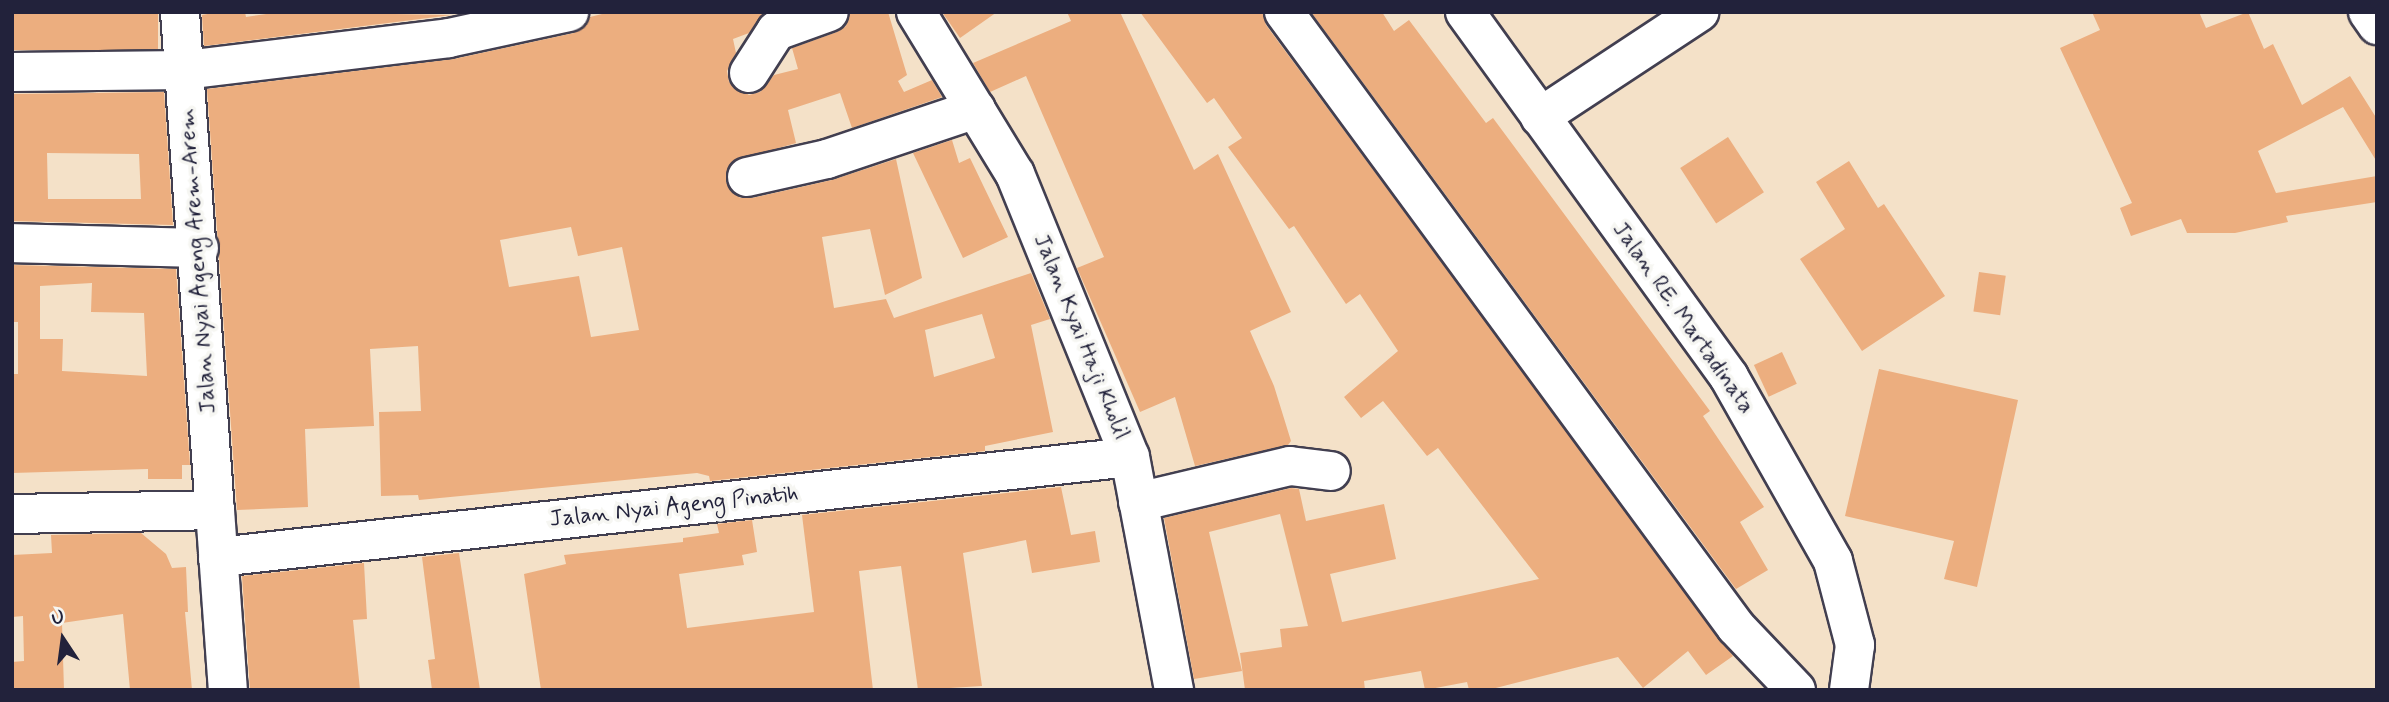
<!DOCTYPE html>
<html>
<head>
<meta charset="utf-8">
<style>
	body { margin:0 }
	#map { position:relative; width:2389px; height:702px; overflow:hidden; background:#f4e1c8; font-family:Mynerve,sans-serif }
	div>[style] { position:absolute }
	.building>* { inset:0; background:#ecae7f; transform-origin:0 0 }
	.roads { filter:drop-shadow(2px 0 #423f50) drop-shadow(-2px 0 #423f50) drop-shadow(0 2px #423f50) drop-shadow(0 -2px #423f50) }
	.minor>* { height:38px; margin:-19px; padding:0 19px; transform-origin:19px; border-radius:19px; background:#fff }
	.major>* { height:38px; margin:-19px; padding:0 19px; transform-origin:19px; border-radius:19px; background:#fff }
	span { translate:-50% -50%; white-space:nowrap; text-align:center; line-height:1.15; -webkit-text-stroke:7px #f6f6f2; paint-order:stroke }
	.street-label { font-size:23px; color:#22223b }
	.frame { position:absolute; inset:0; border:14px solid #22223b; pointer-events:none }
	.north { position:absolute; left:28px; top:604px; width:70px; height:70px; -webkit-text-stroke:5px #f6f6f2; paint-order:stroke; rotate:347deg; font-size:19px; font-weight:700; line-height:28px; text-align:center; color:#22223b }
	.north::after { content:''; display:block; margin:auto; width:24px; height:32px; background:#22223b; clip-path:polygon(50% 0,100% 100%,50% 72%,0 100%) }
</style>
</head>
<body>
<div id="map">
	<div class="building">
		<i style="left:12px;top:12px;width:146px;height:38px"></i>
		<i style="clip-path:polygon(218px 12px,245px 12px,246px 17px,280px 12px,452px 15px,204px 46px,202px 15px)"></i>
		<i style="clip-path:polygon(evenodd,610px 12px,766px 12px,749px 33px,733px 39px,736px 53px,727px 71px,729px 82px,749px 95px,760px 92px,774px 75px,798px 69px,792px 48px,837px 32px,846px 26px,850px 12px,888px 12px,907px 75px,898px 81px,904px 92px,932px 80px,942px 97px,852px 128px,840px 93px,788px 110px,796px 143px,733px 161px,726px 182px,740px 198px,752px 198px,832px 180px,896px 159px,922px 278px,885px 295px,870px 229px,822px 237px,834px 308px,886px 299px,894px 318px,1031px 273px,1050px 319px,1031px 325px,1053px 432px,985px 446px,985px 451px,710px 481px,709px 476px,697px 473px,419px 500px,418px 495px,381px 496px,379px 412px,421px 411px,418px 346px,370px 349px,374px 426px,305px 429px,308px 507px,237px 510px,207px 89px,454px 59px,574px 33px,590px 17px,610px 12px,571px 227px,578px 256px,622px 247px,639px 330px,591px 337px,579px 276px,509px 287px,500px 240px,571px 227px,610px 12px,982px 314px,995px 358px,934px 377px,925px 330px,982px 314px)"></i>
		<i style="clip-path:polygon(942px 12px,997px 12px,960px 38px)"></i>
		<i style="clip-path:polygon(1067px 12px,1120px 12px,1194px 170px,1218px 154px,1291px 312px,1250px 331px,1274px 386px,1291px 441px,1288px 445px,1195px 466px,1175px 397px,1140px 412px,1077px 268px,1104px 257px,1026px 76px,990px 92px,973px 63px,1071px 21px)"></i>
		<i style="clip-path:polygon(1140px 12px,1263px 12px,1266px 25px,1733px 656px,1706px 675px,1688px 651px,1643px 688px,1618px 657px,1488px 690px,1469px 690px,1467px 682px,1425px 690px,1421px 671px,1364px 681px,1365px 690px,1245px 690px,1240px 653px,1282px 647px,1280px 629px,1308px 626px,1280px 514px,1209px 532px,1242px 671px,1194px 679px,1164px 518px,1291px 488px,1299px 489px,1306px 521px,1384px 504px,1396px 559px,1330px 574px,1342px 622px,1539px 579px,1438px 448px,1427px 456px,1383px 401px,1361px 418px,1344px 397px,1398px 351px,1360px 294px,1346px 304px,1294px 226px,1289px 229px,1228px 147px,1242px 138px,1214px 98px,1207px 103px)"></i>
		<i style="clip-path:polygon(1311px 12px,1382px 12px,1394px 31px,1409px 20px,1486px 123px,1493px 118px,1710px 411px,1703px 416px,1764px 507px,1740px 522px,1768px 570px,1736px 589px)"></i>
		<i style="clip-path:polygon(2092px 12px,2199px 12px,2206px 28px,2248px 12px,2264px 49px,2273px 44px,2302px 105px,2350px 76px,2377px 119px,2377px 162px,2343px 107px,2258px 151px,2276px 193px,2377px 176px,2377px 202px,2286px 216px,2288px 222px,2235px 233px,2187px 233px,2181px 219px,2131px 236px,2120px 208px,2132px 203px,2060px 48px,2100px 30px)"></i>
		<i style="clip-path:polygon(evenodd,164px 92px,173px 225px,12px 221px,12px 94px,164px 92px,47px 153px,139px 154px,141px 199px,48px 199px,47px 153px)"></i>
		<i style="left:1728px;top:137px;width:66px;height:57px;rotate:57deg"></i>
		<i style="clip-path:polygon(952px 140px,959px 163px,970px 158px,1008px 237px,963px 258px,913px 153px)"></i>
		<i style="clip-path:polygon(1849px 161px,1878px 208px,1884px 204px,1945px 296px,1862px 351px,1800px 259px,1845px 229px,1816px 182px)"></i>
		<i style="clip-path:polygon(evenodd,12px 265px,176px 269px,190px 465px,182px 465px,182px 479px,148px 479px,148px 469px,12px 473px,12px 374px,18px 374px,18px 322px,12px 322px,12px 265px,92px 283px,91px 312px,144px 313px,147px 376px,62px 371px,63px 339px,40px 339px,40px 286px,92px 283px)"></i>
		<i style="left:1979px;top:272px;width:27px;height:40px;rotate:8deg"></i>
		<i style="left:1782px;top:352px;width:35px;height:31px;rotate:65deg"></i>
		<i style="clip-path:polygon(1879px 369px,2018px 400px,1977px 587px,1944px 579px,1954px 541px,1845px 516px)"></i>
		<i style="clip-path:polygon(1061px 487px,1071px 535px,1095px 531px,1100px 562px,1032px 573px,1026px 540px,963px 553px,982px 686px,918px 690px,901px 566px,859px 571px,873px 690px,541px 690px,524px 574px,566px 564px,564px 555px,683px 542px,683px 538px,719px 533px,717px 524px,752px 520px,757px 552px,742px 555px,744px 565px,679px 574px,687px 628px,814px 612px,802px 515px)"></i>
		<i style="clip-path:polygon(141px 533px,166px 554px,172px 568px,186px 567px,188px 612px,185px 612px,192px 690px,130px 690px,123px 614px,62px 623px,64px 690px,12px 690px,12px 662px,24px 661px,23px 616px,12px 617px,12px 555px,52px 553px,51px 535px)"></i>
		<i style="clip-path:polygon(459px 553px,480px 690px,432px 690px,428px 660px,435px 659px,422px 557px)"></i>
		<i style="clip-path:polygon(364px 563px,367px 619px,353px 620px,360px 690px,250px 690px,242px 576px)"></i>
	</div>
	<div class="roads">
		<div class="minor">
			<i style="left:180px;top:12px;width:499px;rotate:86deg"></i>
			<i style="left:1284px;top:12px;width:763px;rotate:53.69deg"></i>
			<i style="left:1736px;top:627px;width:87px;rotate:46.4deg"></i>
			<i style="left:2368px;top:12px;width:16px;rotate:55deg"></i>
			<i style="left:12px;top:72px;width:173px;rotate:-0.7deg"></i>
			<i style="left:185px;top:70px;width:266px;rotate:-6.9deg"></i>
			<i style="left:449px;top:38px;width:123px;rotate:-12.2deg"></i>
			<i style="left:749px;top:73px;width:50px;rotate:-57.3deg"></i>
			<i style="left:776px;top:31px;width:56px;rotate:-19.7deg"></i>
			<i style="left:1540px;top:117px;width:191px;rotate:-33.4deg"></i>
			<i style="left:747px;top:177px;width:82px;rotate:-12.7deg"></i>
			<i style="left:827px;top:159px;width:157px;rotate:-18.6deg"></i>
			<i style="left:12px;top:243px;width:187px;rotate:1.5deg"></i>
			<i style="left:1138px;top:502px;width:156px;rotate:-13.3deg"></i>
			<i style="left:1290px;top:466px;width:41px;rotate:7deg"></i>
		</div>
		<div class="major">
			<i style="left:916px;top:12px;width:190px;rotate:58.6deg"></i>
			<i style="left:1015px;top:174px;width:305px;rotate:67.9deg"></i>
			<i style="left:1130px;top:457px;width:237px;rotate:79.3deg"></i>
			<i style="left:1465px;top:12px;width:450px;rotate:54.1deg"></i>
			<i style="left:1729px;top:377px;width:211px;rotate:60.5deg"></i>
			<i style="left:1833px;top:561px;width:87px;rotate:75.3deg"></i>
			<i style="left:1855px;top:645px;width:45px;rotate:97.6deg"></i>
			<i style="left:12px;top:514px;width:203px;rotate:-1.1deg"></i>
			<i style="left:215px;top:510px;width:180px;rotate:85.9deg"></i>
			<i style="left:218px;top:557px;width:917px;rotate:-6.26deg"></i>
		</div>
	</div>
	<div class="street-label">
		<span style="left:198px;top:261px;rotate:-94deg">Jalan Nyai Ageng Arem-Arem</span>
		<span style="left:1683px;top:318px;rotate:55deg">Jalan RE. Martadinata</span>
		<span style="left:1081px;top:337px;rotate:68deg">Jalan Kyai Haji Kholil</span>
		<span style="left:674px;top:507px;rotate:-6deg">Jalan Nyai Ageng Pinatih</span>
	</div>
	<div class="frame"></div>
	<div class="north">U</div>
</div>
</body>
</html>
